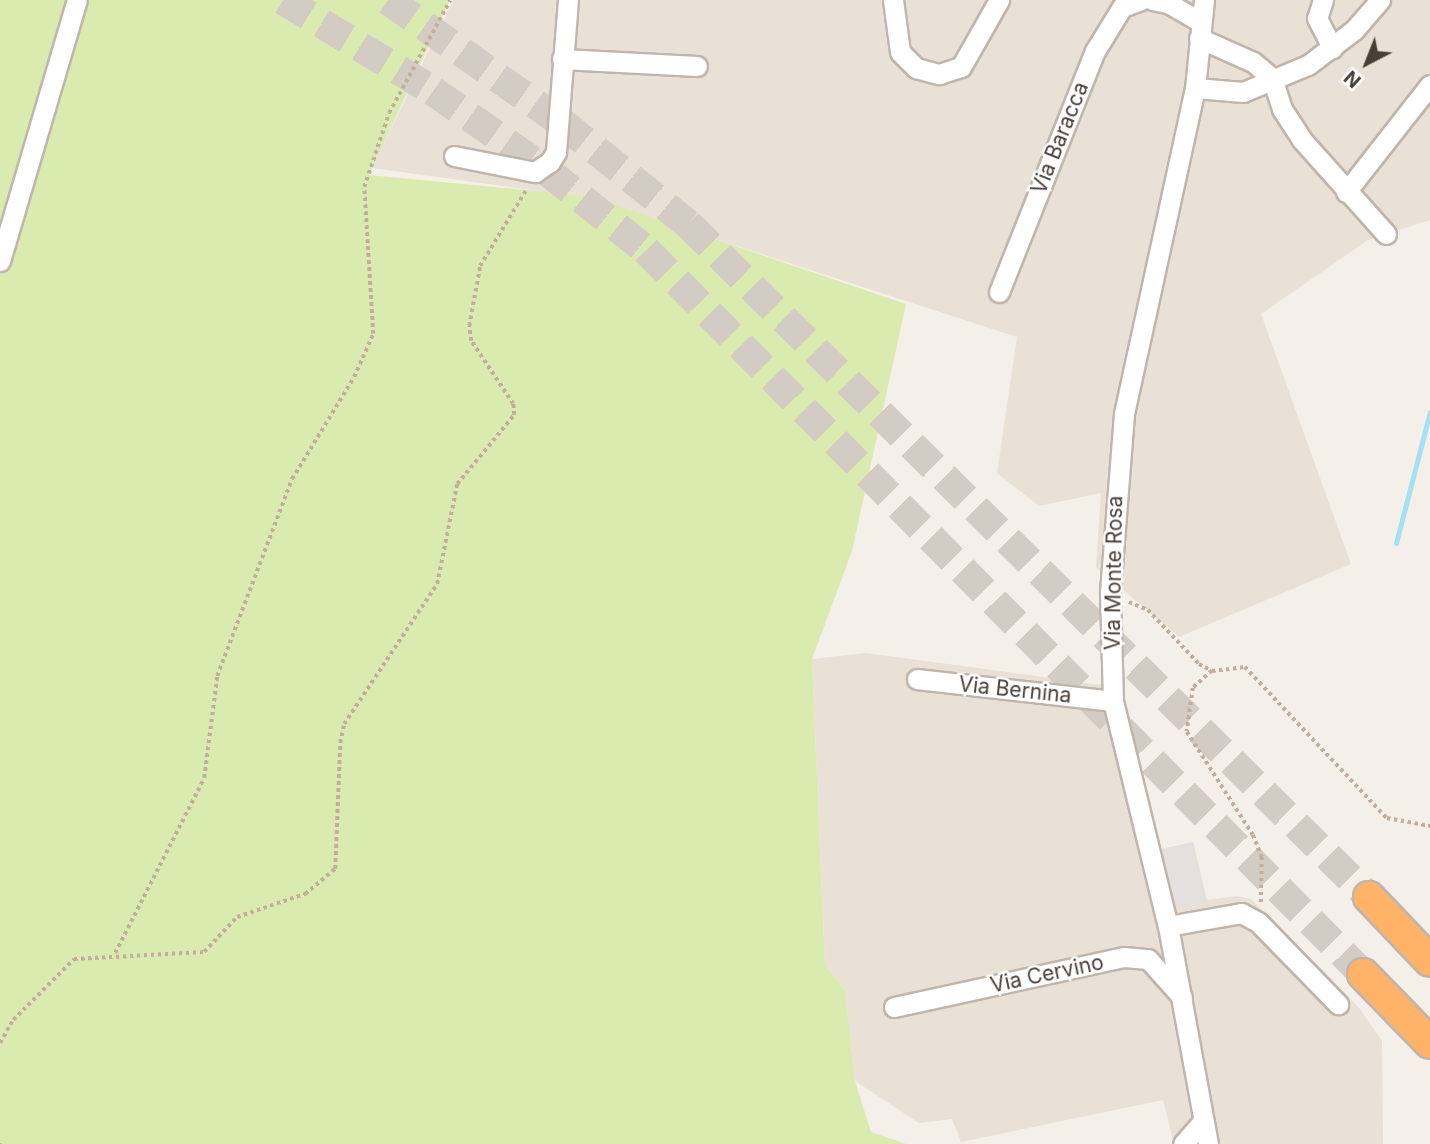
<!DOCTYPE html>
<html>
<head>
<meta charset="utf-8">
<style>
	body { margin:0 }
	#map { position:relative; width:1430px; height:1144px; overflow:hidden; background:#f5efe9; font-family:Inter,sans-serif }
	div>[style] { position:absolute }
	.residential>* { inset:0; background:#e9e0d6 }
	.green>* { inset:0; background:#daebb0 }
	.parking>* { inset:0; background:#e3e0dd; transform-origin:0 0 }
	.stream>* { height:5px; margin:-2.5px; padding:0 2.5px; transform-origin:2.5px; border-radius:2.5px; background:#a3e1f4 }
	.highway-tunnel>* { height:30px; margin-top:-15px; transform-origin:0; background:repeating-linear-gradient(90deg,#d3ccc5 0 30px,transparent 0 45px) }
	.path>* { height:3.5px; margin-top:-1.75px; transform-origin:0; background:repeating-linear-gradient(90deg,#c3ae9b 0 3.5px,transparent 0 7px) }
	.roads { filter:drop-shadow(2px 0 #c1b5ab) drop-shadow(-2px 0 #c1b5ab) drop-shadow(0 2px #c1b5ab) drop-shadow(0 -2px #c1b5ab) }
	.minor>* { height:19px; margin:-9.5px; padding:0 9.5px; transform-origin:9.5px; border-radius:9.5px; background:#fff }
	.highway>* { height:30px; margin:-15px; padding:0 15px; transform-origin:15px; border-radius:15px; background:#ffb369 }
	span { translate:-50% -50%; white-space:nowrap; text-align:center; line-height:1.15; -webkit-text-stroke:5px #fff; paint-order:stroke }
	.street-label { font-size:21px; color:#493f37 }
	.north { position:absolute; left:1332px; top:28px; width:70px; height:70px; -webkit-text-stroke:5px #fff; paint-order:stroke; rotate:222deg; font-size:19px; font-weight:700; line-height:28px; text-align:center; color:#493f37 }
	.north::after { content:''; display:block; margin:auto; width:24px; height:32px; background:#493f37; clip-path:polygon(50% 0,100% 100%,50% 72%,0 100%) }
</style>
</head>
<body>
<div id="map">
	<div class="residential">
		<i style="clip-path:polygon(453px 0,1430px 0,1430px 220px,1368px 240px,1261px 314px,1351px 564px,1179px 637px,1096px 567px,1101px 493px,1039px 506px,997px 473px,1017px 337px,589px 198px,372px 168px)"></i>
		<i style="clip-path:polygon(866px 653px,1117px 687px,1157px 850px,1193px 842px,1207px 900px,1237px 896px,1251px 899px,1360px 1009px,1382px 1041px,1383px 1144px,1174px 1144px,1163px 1100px,961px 1142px,952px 1119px,919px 1123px,855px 1081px,845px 990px,825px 965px,812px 659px)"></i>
	</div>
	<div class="green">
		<i style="clip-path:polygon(0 0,450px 0,369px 175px,588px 196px,906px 304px,852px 551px,812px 659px,825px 965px,845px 990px,855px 1081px,871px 1132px,906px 1144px,0 1144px)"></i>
	</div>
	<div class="parking">
		<i style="left:1193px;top:842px;width:61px;height:37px;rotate:77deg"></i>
	</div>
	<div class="stream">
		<i style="left:1396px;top:543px;width:135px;rotate:-75.5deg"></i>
	</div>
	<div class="highway-tunnel">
		<i style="left:283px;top:0;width:175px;rotate:31.2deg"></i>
		<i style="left:433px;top:91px;width:139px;rotate:35.1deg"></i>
		<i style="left:547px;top:171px;width:127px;rotate:38.6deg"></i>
		<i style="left:646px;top:250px;width:1019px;rotate:45.28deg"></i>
		<i style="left:388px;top:0;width:212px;rotate:35.2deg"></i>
		<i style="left:561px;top:122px;width:163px;rotate:38.8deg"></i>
		<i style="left:688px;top:224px;width:957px;rotate:44.66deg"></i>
	</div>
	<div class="path">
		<i style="left:1129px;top:602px;width:21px;rotate:23deg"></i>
		<i style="left:1148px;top:610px;width:74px;rotate:46.6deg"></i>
		<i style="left:1199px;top:664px;width:15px;rotate:28deg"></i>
		<i style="left:1212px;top:671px;width:33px;rotate:-7deg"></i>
		<i style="left:1245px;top:667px;width:207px;rotate:46.8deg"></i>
		<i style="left:1387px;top:818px;width:44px;rotate:10.5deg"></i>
		<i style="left:1212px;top:671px;width:25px;rotate:138deg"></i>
		<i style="left:1193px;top:688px;width:44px;rotate:97.8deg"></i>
		<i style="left:1187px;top:732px;width:122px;rotate:57.3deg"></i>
		<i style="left:1253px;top:835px;width:24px;rotate:68deg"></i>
		<i style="left:1262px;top:857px;width:47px;rotate:91.2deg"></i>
		<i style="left:115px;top:953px;width:196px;rotate:-63deg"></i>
		<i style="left:204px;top:778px;width:103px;rotate:-82.7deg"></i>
		<i style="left:217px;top:676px;width:211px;rotate:-69.2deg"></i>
		<i style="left:292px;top:479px;width:119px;rotate:-58.7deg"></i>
		<i style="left:354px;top:377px;width:47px;rotate:-66.2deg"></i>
		<i style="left:373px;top:334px;width:147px;rotate:-93.5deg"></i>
		<i style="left:364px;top:187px;width:78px;rotate:-71.3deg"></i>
		<i style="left:389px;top:113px;width:128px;rotate:-61.6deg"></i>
		<i style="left:0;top:1043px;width:26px;rotate:-61deg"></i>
		<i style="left:13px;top:1020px;width:86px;rotate:-45deg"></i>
		<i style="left:74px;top:959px;width:130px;rotate:-3.1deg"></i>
		<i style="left:204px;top:952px;width:48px;rotate:-46.7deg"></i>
		<i style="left:237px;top:917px;width:72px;rotate:-18.7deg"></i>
		<i style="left:305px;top:894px;width:39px;rotate:-40deg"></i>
		<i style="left:335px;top:869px;width:126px;rotate:-87.7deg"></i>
		<i style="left:340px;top:743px;width:19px;rotate:-78deg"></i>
		<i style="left:344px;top:724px;width:168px;rotate:-56.4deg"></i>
		<i style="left:437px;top:584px;width:102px;rotate:-78.7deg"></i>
		<i style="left:457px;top:484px;width:89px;rotate:-50.4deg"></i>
		<i style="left:514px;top:415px;width:11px;rotate:-95deg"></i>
		<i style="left:513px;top:404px;width:76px;rotate:-123.7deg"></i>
		<i style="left:471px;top:341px;width:15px;rotate:-98deg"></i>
		<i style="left:469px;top:326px;width:61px;rotate:-79.6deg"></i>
		<i style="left:480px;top:266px;width:89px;rotate:-58.8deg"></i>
		<i style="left:0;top:1143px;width:1px;rotate:90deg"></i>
	</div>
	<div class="roads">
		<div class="minor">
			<i style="left:893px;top:0;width:52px;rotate:82.3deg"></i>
			<i style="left:900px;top:52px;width:23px;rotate:45deg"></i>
			<i style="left:916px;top:68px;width:24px;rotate:15deg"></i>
			<i style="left:939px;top:74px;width:23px;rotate:-18deg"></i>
			<i style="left:961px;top:67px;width:77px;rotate:-60.4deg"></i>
			<i style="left:1152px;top:0;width:16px;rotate:11deg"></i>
			<i style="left:1168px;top:3px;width:38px;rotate:30deg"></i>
			<i style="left:1204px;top:0;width:88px;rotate:95.8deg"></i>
			<i style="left:1195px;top:88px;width:334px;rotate:102.3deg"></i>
			<i style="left:1124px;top:414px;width:180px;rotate:94.5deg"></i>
			<i style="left:1110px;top:593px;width:108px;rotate:88.4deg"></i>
			<i style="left:1113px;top:701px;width:232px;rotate:76.3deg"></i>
			<i style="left:1168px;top:926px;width:222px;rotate:79.6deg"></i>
			<i style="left:1323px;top:0;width:19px;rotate:108deg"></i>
			<i style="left:1317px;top:18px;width:34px;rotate:63deg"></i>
			<i style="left:1199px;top:38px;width:59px;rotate:24deg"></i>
			<i style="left:1253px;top:62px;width:25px;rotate:40deg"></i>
			<i style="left:562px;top:59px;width:135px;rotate:3deg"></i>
			<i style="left:1272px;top:78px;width:33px;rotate:72deg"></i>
			<i style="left:1282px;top:109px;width:37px;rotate:57deg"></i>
			<i style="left:1302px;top:140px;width:126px;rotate:48.2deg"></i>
			<i style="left:1195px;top:88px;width:48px;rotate:4.8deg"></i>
			<i style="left:1243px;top:92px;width:70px;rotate:-22.6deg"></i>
			<i style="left:1308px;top:65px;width:58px;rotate:-37.3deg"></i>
			<i style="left:1354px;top:30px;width:40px;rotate:-49deg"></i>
			<i style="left:454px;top:156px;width:83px;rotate:11.2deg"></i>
			<i style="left:535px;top:172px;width:18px;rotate:-34deg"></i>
			<i style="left:550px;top:162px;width:12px;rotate:-59deg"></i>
			<i style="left:556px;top:152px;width:152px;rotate:-85.5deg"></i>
			<i style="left:1346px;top:192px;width:136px;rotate:-51.9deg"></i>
			<i style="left:0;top:261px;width:272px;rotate:-73.6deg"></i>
			<i style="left:999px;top:292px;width:259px;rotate:-68.3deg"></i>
			<i style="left:1095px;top:51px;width:52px;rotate:-58.5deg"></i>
			<i style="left:1122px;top:7px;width:20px;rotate:-20deg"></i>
			<i style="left:917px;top:679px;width:197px;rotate:6.4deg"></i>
			<i style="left:1168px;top:926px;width:74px;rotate:-10.1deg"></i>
			<i style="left:1241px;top:913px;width:19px;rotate:28deg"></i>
			<i style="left:1258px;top:922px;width:115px;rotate:45.7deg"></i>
			<i style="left:894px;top:1007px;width:235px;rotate:-12.3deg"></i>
			<i style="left:1124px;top:957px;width:24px;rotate:5deg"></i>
			<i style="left:1148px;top:959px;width:51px;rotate:48.2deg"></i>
			<i style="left:1183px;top:1144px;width:30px;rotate:-49deg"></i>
		</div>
		<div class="highway">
			<i style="left:1369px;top:897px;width:88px;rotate:46.4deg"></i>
			<i style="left:1363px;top:974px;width:96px;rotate:45.8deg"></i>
		</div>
	</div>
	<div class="street-label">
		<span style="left:1060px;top:138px;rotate:-68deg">Via Baracca</span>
		<span style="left:1114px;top:573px;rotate:-89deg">Via Monte Rosa</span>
		<span style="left:1015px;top:690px;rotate:6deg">Via Bernina</span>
		<span style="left:1047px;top:974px;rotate:-12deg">Via Cervino</span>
	</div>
	<div class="north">N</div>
</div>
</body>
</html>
